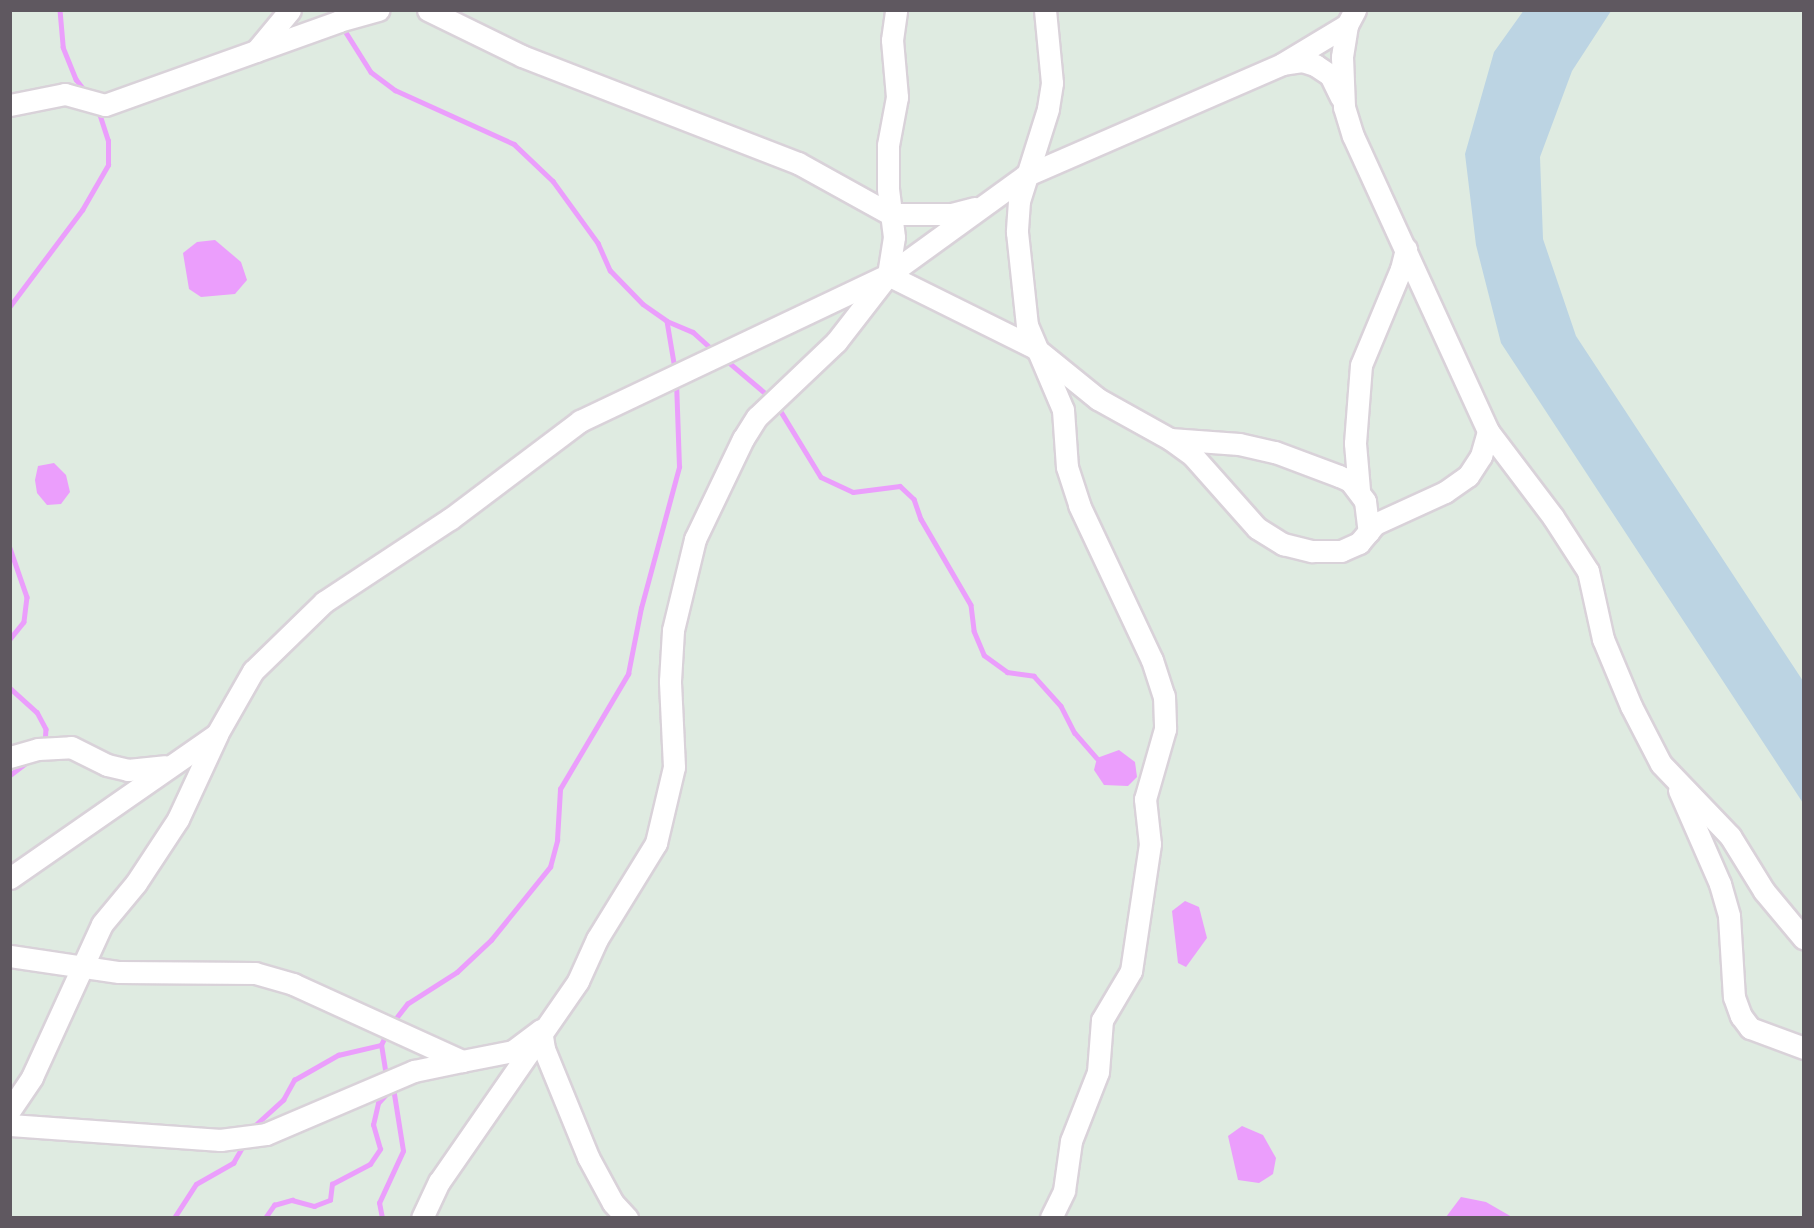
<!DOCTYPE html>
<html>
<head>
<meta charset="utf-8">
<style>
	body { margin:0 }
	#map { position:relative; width:1814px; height:1228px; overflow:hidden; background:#dfebe1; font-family:Manrope,sans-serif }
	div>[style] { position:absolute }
	.green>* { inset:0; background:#bcd4e3 }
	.water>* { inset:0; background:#eb9efc }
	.stream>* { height:4.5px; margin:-2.25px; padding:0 2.25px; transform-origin:2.25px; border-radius:2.25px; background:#eb9efc }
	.roads { filter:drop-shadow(2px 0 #d9d2d9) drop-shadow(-2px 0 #d9d2d9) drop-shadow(0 2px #d9d2d9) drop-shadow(0 -2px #d9d2d9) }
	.minor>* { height:21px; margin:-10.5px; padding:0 10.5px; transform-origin:10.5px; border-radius:10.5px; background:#fff }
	span { translate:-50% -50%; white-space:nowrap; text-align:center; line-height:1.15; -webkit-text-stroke:4.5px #fff; paint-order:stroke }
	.frame { position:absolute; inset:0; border:12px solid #5f5860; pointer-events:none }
</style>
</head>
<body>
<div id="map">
	<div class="green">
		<i style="clip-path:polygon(1524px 10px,1611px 11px,1572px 71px,1540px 157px,1543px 239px,1576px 336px,1803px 681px,1803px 803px,1501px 343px,1476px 245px,1465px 154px,1494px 52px)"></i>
	</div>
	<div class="water">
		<i style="clip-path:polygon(215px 240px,241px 262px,247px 280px,235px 294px,201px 297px,189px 289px,183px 253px,197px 242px)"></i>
		<i style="clip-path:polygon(54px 463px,66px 475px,70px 492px,61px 504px,47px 505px,37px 493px,35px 480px,38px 466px)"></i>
		<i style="clip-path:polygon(1119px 750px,1135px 762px,1137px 777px,1128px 786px,1104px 785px,1094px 770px,1097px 758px)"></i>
		<i style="clip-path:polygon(1185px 901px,1199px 907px,1207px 938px,1186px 967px,1178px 963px,1172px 911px)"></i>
		<i style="clip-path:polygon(1242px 1126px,1263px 1135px,1276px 1158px,1273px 1174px,1259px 1183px,1238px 1180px,1228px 1136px)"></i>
		<i style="clip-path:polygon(1461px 1197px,1486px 1202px,1512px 1217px,1446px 1217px)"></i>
	</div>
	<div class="stream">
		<i style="left:60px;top:10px;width:37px;rotate:85deg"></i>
		<i style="left:63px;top:47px;width:35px;rotate:68deg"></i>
		<i style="left:76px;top:79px;width:15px;rotate:53deg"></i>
		<i style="left:342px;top:26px;width:54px;rotate:57.8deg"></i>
		<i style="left:371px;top:72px;width:30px;rotate:37deg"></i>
		<i style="left:395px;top:90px;width:131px;rotate:24.4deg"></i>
		<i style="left:514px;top:144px;width:54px;rotate:43.5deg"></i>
		<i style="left:553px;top:181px;width:77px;rotate:54deg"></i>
		<i style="left:598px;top:243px;width:30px;rotate:66deg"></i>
		<i style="left:610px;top:270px;width:47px;rotate:45.9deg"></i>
		<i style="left:643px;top:304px;width:29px;rotate:35deg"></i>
		<i style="left:667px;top:321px;width:49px;rotate:80.5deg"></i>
		<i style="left:10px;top:306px;width:120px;rotate:-53.1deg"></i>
		<i style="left:82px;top:210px;width:52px;rotate:-60deg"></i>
		<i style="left:108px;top:165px;width:24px;rotate:-90deg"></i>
		<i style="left:108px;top:141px;width:33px;rotate:-108deg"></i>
		<i style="left:667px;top:321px;width:28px;rotate:23deg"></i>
		<i style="left:693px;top:332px;width:28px;rotate:42deg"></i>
		<i style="left:726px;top:360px;width:57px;rotate:40.1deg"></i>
		<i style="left:777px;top:405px;width:84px;rotate:58.6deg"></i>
		<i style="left:821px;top:477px;width:35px;rotate:25deg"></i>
		<i style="left:853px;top:492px;width:47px;rotate:-7.3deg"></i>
		<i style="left:900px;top:486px;width:19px;rotate:43deg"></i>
		<i style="left:914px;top:499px;width:21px;rotate:71deg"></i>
		<i style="left:921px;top:519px;width:99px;rotate:59.8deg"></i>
		<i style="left:971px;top:605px;width:26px;rotate:83deg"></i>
		<i style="left:974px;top:631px;width:26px;rotate:67deg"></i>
		<i style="left:984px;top:655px;width:29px;rotate:36deg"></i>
		<i style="left:1007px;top:672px;width:27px;rotate:8deg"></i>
		<i style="left:1034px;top:676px;width:40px;rotate:48deg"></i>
		<i style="left:1061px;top:706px;width:30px;rotate:63deg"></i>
		<i style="left:1075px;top:733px;width:33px;rotate:49deg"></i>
		<i style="left:10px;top:548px;width:52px;rotate:70.9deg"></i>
		<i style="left:27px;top:597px;width:25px;rotate:97deg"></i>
		<i style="left:24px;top:622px;width:22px;rotate:129deg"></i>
		<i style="left:10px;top:688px;width:36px;rotate:42deg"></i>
		<i style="left:37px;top:712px;width:19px;rotate:62deg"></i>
		<i style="left:46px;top:729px;width:15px;rotate:94deg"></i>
		<i style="left:10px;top:775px;width:25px;rotate:-37deg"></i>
		<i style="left:393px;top:1022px;width:23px;rotate:-52deg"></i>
		<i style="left:407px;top:1004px;width:59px;rotate:-32.6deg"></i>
		<i style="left:457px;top:972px;width:47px;rotate:-43.3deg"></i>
		<i style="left:491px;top:940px;width:94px;rotate:-51.1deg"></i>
		<i style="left:550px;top:867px;width:28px;rotate:-75deg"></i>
		<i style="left:557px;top:840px;width:51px;rotate:-86.6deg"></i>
		<i style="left:560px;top:789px;width:134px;rotate:-59.4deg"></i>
		<i style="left:628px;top:674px;width:67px;rotate:-78.9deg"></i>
		<i style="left:641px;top:608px;width:146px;rotate:-74.9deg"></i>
		<i style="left:679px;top:467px;width:86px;rotate:-92deg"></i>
		<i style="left:386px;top:1076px;width:31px;rotate:-99deg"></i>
		<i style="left:381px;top:1045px;width:14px;rotate:-65deg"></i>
		<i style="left:252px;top:1128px;width:42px;rotate:-42.1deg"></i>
		<i style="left:283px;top:1100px;width:23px;rotate:-61deg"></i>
		<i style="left:294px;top:1080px;width:51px;rotate:-29.6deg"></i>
		<i style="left:338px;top:1055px;width:44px;rotate:-13.1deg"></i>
		<i style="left:174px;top:1218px;width:40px;rotate:-57.1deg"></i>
		<i style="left:196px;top:1184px;width:43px;rotate:-29.6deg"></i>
		<i style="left:233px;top:1163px;width:22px;rotate:-60deg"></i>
		<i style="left:265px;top:1218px;width:16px;rotate:-55deg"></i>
		<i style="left:274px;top:1205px;width:19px;rotate:-16deg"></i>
		<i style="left:292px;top:1200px;width:23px;rotate:15deg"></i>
		<i style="left:314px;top:1206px;width:17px;rotate:-21deg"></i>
		<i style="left:330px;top:1200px;width:16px;rotate:-83deg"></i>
		<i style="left:332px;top:1184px;width:43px;rotate:-27.8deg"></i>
		<i style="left:370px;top:1164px;width:18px;rotate:-56deg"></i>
		<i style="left:380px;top:1149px;width:25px;rotate:-106deg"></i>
		<i style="left:373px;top:1125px;width:23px;rotate:-77deg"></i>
		<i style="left:378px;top:1103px;width:18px;rotate:-47deg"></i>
		<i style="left:382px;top:1218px;width:15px;rotate:-101deg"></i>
		<i style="left:379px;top:1203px;width:57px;rotate:-65.2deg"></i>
		<i style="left:403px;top:1151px;width:64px;rotate:-99deg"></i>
	</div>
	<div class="roads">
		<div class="minor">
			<i style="left:428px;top:10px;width:105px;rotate:26.1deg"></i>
			<i style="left:522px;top:56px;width:296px;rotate:21.2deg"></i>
			<i style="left:798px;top:163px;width:105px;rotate:29deg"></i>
			<i style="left:890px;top:214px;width:62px"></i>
			<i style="left:952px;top:214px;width:23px;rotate:-15deg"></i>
			<i style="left:1045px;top:10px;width:73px;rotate:84.5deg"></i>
			<i style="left:1052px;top:83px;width:26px;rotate:99deg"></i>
			<i style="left:1048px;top:109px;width:96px;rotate:107.5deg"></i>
			<i style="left:1019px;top:201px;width:31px;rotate:94deg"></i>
			<i style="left:1017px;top:232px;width:94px;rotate:83.9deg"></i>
			<i style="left:1027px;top:325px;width:92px;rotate:67deg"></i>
			<i style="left:1063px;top:410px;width:57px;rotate:86deg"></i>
			<i style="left:1067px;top:467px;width:40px;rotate:72deg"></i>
			<i style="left:1079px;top:505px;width:171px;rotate:64.8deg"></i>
			<i style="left:1152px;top:660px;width:38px;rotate:72deg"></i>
			<i style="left:1164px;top:696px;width:33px;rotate:88deg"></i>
			<i style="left:1165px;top:729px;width:73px;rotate:105.9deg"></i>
			<i style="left:1145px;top:799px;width:45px;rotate:83.7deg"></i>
			<i style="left:1150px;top:844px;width:128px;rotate:98.5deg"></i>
			<i style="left:1131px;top:971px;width:57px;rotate:120.6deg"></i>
			<i style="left:1102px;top:1020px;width:52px;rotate:94.4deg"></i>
			<i style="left:1098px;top:1072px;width:74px;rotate:111.4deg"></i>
			<i style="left:1071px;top:1141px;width:50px;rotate:98deg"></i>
			<i style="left:1064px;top:1191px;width:30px;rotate:116deg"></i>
			<i style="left:1347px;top:25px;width:32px;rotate:99deg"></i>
			<i style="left:1342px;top:57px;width:50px;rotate:87.7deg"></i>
			<i style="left:1344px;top:107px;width:30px;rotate:73deg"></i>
			<i style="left:1353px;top:136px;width:324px;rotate:65.4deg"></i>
			<i style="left:1488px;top:431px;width:108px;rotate:52.9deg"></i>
			<i style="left:1553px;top:517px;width:64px;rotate:57.1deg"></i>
			<i style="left:1588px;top:571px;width:70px;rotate:77.6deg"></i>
			<i style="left:1603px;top:639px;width:73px;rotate:67.3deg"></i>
			<i style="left:1631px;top:706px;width:65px;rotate:62.7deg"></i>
			<i style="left:1661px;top:764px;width:100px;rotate:46.2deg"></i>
			<i style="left:1730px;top:836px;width:65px;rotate:58.3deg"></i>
			<i style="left:1764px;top:891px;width:62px;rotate:50.2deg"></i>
			<i style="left:256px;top:51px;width:53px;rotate:-50.3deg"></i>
			<i style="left:1283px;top:64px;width:19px;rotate:-9deg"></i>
			<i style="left:1302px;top:61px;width:14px;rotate:17deg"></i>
			<i style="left:1315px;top:65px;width:18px;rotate:34deg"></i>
			<i style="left:1330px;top:75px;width:25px;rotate:64deg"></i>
			<i style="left:10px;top:105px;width:56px;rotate:-11.3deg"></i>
			<i style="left:65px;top:94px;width:41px;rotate:15.4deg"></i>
			<i style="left:105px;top:105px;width:249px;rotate:-19.7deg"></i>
			<i style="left:339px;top:21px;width:41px;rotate:-15.8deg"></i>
			<i style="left:888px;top:275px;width:164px;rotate:26.4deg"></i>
			<i style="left:1035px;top:348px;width:81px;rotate:39deg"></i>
			<i style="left:1098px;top:399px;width:82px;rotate:29.1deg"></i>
			<i style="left:1170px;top:439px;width:29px;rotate:36deg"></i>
			<i style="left:1193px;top:456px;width:96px;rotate:48.4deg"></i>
			<i style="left:1257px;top:528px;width:31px;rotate:32deg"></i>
			<i style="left:1283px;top:544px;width:30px;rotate:14deg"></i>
			<i style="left:1312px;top:551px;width:29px"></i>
			<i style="left:1341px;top:551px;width:20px;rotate:-24deg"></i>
			<i style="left:1359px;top:543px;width:25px;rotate:-50deg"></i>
			<i style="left:1375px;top:524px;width:77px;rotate:-24.6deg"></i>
			<i style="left:1445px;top:492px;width:28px;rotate:-35deg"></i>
			<i style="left:1468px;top:476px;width:24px;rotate:-57deg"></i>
			<i style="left:1481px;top:456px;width:26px;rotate:-74deg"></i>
			<i style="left:1170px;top:439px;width:69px;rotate:4.1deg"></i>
			<i style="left:1239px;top:444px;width:37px;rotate:13deg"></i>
			<i style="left:1275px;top:452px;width:68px;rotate:20.6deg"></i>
			<i style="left:1339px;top:476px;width:12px;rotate:24deg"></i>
			<i style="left:1350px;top:481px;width:25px;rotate:53deg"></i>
			<i style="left:1365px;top:501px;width:31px;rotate:83deg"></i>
			<i style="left:1359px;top:490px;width:47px;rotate:-94.9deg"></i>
			<i style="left:1355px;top:443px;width:78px;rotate:-85.6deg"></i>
			<i style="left:1361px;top:365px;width:104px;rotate:-67.4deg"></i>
			<i style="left:1401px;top:269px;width:21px;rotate:-76deg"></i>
			<i style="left:10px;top:757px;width:29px;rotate:-16deg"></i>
			<i style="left:38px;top:749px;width:33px;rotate:-3deg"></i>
			<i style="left:71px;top:747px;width:40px;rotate:26.6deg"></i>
			<i style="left:107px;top:765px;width:22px;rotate:13deg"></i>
			<i style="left:128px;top:770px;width:37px;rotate:-6deg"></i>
			<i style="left:1679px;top:790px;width:103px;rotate:66.4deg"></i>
			<i style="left:1720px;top:884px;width:33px;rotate:74deg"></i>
			<i style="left:1729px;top:916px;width:81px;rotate:86.5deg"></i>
			<i style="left:1734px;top:997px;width:20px;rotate:70deg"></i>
			<i style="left:1741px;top:1016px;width:15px;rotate:53deg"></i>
			<i style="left:1750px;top:1028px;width:58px;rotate:20.3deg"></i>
			<i style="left:10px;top:878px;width:252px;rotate:-34.8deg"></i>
			<i style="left:217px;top:734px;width:73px;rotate:-60.3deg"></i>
			<i style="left:253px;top:671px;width:99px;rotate:-44.2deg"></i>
			<i style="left:324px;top:602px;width:151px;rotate:-33.4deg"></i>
			<i style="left:450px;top:519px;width:163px;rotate:-37deg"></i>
			<i style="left:580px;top:421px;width:341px;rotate:-25.4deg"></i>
			<i style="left:888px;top:275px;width:169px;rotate:-35.9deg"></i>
			<i style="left:1025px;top:176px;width:280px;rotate:-23.5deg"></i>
			<i style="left:1282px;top:64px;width:76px;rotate:-31deg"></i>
			<i style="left:1347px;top:25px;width:17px;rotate:-62deg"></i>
			<i style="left:10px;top:956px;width:110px;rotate:8.4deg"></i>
			<i style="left:119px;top:972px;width:136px;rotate:0.4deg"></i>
			<i style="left:255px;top:973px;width:40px;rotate:16deg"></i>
			<i style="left:293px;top:984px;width:186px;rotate:24.5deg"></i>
			<i style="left:462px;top:1061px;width:52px;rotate:-11.1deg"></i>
			<i style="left:513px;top:1051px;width:35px;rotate:-37deg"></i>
			<i style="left:541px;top:1030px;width:19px;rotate:81deg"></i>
			<i style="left:544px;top:1049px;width:117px;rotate:67.8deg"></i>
			<i style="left:588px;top:1157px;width:52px;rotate:61.5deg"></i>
			<i style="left:613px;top:1203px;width:21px;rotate:47deg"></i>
			<i style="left:10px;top:1110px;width:40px;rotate:-56deg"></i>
			<i style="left:32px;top:1077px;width:168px;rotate:-65.4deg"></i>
			<i style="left:102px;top:924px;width:53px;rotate:-50.3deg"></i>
			<i style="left:136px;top:883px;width:77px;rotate:-56.7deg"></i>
			<i style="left:178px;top:819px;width:93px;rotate:-65.1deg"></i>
			<i style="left:10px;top:1125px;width:211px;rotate:4.1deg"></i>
			<i style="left:220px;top:1140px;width:46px;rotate:-7.4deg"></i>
			<i style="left:266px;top:1134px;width:161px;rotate:-23.1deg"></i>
			<i style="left:414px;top:1071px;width:49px;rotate:-11.8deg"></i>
			<i style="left:422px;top:1218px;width:40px;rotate:-65deg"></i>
			<i style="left:439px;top:1182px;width:244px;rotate:-55.3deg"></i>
			<i style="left:578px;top:981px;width:46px;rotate:-65.7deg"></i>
			<i style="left:597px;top:939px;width:113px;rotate:-58.4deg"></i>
			<i style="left:656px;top:843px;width:78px;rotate:-76.7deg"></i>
			<i style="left:674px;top:767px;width:86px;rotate:-92.7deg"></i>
			<i style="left:670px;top:681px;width:51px;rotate:-86.6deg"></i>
			<i style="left:673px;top:630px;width:94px;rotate:-76.4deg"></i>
			<i style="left:695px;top:539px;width:111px;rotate:-64.4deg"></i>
			<i style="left:743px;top:439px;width:26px;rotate:-58deg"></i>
			<i style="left:757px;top:417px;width:109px;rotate:-43.5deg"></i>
			<i style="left:836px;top:342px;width:85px;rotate:-52.2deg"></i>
			<i style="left:888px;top:275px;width:38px;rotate:-81deg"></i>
			<i style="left:894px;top:237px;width:48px;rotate:-97.1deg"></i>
			<i style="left:888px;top:189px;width:44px;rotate:-90deg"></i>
			<i style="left:888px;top:145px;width:49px;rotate:-79.4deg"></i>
			<i style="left:897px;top:97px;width:57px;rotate:-95deg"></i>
			<i style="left:892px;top:40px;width:30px;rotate:-82deg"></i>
		</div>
	</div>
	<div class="frame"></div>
</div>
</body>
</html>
